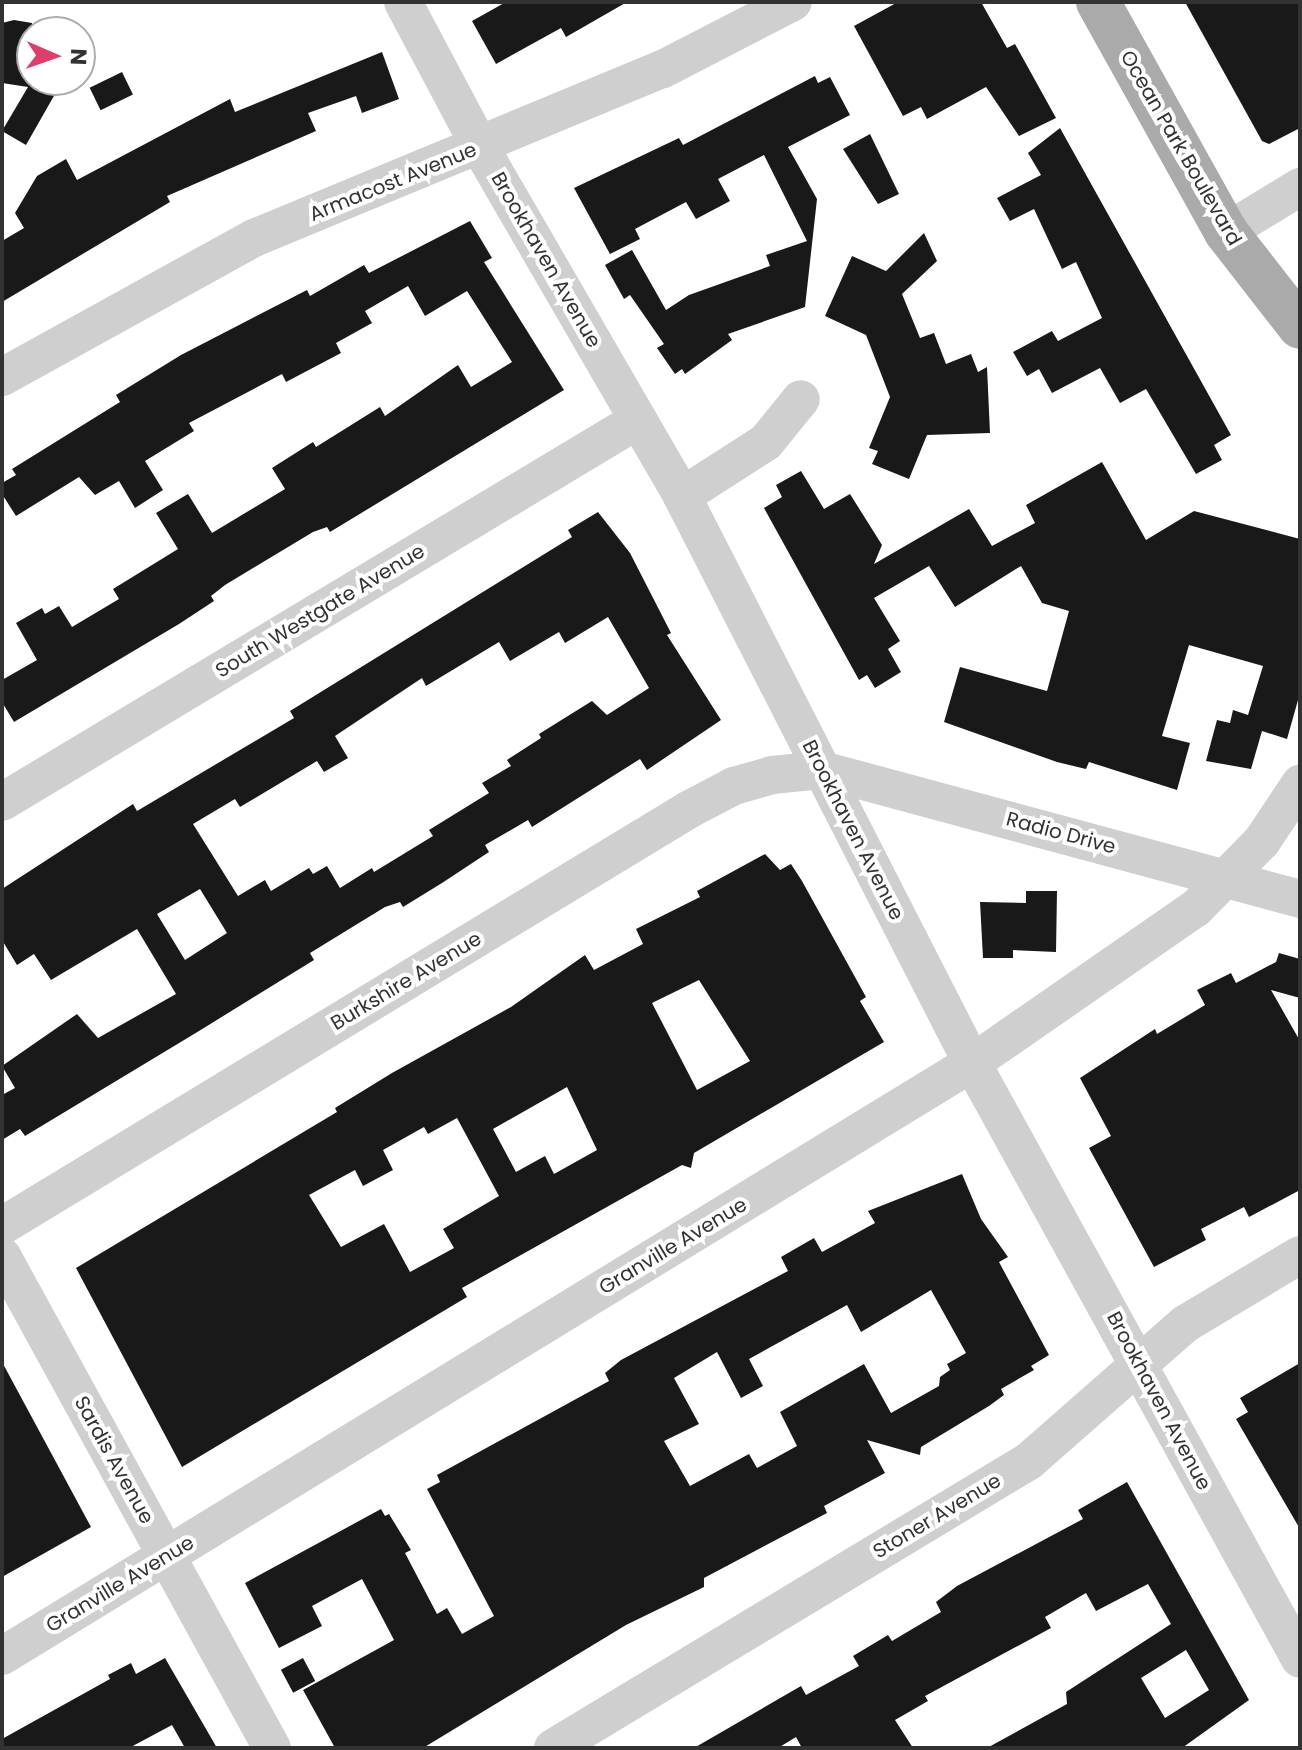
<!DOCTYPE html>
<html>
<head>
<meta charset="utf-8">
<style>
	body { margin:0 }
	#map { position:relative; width:1302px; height:1750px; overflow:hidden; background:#fff; font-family:Poppins,sans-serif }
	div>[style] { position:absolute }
	.building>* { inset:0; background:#191919; transform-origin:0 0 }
	.minor>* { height:38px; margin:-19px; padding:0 19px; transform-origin:19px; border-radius:19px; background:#cfcfcf }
	.major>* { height:44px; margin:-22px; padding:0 22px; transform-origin:22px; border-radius:22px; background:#aaa }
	span { translate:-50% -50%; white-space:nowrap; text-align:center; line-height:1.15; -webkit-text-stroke:8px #fff; paint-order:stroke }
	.street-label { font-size:20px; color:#323232 }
	.frame { position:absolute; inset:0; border:4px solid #323232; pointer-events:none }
	.north { position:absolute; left:16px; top:16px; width:80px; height:80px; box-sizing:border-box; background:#fff; border:2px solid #adadad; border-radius:50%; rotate:92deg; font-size:22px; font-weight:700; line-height:32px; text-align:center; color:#323232 }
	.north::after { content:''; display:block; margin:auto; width:28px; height:36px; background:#df3e6d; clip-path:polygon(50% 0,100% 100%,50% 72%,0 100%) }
</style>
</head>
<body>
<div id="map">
	<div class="building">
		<i style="clip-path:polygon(506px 2px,627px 2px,566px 37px,561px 28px,496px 64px,472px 21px)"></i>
		<i style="clip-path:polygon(898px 2px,981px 2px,1007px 48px,1015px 44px,1056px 118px,1019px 136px,986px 87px,927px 119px,921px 107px,903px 116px,854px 26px)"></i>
		<i style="clip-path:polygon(1185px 2px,1300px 2px,1300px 128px,1269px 144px,1262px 141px)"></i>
		<i style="clip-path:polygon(14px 20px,32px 23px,32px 80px,63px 80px,26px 145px,2px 131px,28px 87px,2px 83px,2px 23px)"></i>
		<i style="clip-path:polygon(382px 52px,399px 99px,362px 113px,356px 96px,308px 113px,316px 131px,167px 196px,170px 202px,2px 302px,2px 241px,24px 228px,15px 213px,37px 176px,66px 159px,77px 180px,230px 99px,235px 112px)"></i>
		<i style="left:122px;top:72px;width:25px;height:36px;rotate:64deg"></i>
		<i style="clip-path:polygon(815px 76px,818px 83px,830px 77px,850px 115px,788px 147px,817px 199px,805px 307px,728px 334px,732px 340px,685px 374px,682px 369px,675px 374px,657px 348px,664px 344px,630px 295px,624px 299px,605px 265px,632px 250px,666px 310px,689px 295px,770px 266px,766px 255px,807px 241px,764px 155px,718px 179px,730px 201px,696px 219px,686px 202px,635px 229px,640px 239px,610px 254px,574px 188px,679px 138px,683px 145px)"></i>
		<i style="clip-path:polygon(1060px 128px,1231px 435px,1214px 445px,1222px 460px,1196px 474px,1146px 389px,1120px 403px,1100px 368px,1052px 393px,1039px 369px,1027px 376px,1013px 352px,1052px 331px,1058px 341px,1102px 318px,1076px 262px,1062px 269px,1034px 209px,1010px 221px,997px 198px,1041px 175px,1028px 153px)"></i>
		<i style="clip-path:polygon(870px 134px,899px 194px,878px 204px,843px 149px)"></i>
		<i style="clip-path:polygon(470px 221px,492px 258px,484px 262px,564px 390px,330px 532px,327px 527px,313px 532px,225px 585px,211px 596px,214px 601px,179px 624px,14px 722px,2px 702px,2px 680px,37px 660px,16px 623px,42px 608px,45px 614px,59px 606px,72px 627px,119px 599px,113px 589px,178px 549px,156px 513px,188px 494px,212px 533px,285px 489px,272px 468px,313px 442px,316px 447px,380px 407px,385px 416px,458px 365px,471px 387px,512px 362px,467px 291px,425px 316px,408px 286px,365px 311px,372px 323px,336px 343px,341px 353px,286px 382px,282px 374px,189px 423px,194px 431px,145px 461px,163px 490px,135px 508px,119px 481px,95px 495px,79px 477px,16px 516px,2px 494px,2px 483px,16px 475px,12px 469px,120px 402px,116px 395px,181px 355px,307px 290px,310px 296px,364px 265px,369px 273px)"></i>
		<i style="clip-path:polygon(924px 233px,937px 261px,902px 294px,920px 338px,934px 333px,946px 364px,971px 354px,978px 372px,987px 367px,990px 433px,927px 435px,909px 479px,872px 464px,878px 451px,869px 448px,890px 397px,866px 335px,825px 316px,852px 256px,886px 271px)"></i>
		<i style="clip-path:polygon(1102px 462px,1146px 540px,1194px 511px,1300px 539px,1300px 693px,1287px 739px,1262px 731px,1251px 769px,1206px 761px,1217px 720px,1230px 723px,1233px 710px,1248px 715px,1263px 666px,1189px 645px,1162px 736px,1190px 743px,1177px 790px,1089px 762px,1086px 769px,1057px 762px,944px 722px,960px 667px,1047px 691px,1069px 611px,1042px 603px,1021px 566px,955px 607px,929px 566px,874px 598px,900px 641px,888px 649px,901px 672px,875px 688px,867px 675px,859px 680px,764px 508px,782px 497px,776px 485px,801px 471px,824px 509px,850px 494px,882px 545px,874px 564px,969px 509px,992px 546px,1035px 523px,1026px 505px)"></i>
		<i style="clip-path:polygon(evenodd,598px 512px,630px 553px,671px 633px,667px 635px,721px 720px,647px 770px,640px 759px,532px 827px,528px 820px,485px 845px,489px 852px,442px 883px,403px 907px,400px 902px,385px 907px,310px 953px,314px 960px,199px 1031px,25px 1136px,20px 1129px,2px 1140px,2px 1095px,15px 1088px,2px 1066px,77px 1014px,98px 1038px,176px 994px,137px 929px,51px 980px,34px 954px,17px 965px,2px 940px,2px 889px,133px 804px,137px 811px,294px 718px,290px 711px,572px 537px,568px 530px,598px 512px,608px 617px,649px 688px,607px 715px,592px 701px,539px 734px,541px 738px,507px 760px,511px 766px,482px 783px,489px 793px,429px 830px,433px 836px,374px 872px,372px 868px,340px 888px,327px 866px,313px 874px,309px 868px,271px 891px,265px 880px,238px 896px,193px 824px,235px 799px,240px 807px,317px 761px,324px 772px,348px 758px,335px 736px,422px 678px,426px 686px,499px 642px,510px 661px,559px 632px,565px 643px,608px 617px,598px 512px,200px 889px,227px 933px,185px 960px,157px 914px,200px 889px)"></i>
		<i style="clip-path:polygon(evenodd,765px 854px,780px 870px,791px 864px,802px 881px,866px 997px,860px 1001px,884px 1042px,694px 1153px,691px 1168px,682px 1165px,462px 1288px,467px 1297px,182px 1467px,76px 1268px,337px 1112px,335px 1108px,392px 1073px,511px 1007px,585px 955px,594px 970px,643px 944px,636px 929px,700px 897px,697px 891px,765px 854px,699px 980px,750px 1061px,697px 1090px,652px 1003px,699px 980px,765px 854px,567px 1087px,597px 1150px,554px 1174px,545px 1156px,516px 1172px,493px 1129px,567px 1087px,765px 854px,457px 1118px,499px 1196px,443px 1229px,454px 1248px,410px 1272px,384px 1224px,341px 1247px,309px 1195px,355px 1170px,363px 1186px,393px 1170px,383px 1150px,424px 1127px,428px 1134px,457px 1118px)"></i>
		<i style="clip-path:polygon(1026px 891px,1057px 891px,1056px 952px,1013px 950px,1013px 958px,983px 958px,980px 902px,1026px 903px)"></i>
		<i style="clip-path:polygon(1279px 953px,1300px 959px,1300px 998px,1271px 990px,1300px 1041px,1300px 1190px,1249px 1217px,1244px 1207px,1201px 1229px,1206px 1240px,1154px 1267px,1089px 1148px,1111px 1136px,1080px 1078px,1155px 1029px,1157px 1034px,1205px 1005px,1197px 990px,1231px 973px,1236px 983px,1276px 962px)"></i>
		<i style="clip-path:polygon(evenodd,962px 1174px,981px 1219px,1008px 1257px,999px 1262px,1049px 1355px,1031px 1366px,1034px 1370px,1001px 1389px,1004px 1395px,989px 1406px,921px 1447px,920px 1455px,867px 1440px,885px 1473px,824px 1506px,827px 1513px,704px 1578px,704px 1587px,626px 1625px,423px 1748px,335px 1748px,303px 1690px,394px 1640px,362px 1579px,312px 1606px,322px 1626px,279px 1648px,245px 1583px,381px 1509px,385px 1516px,389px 1514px,411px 1550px,405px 1553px,437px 1614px,447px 1608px,462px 1634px,494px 1616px,427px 1489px,440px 1482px,437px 1475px,609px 1381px,605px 1373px,621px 1360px,788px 1271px,781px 1257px,814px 1238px,822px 1252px,875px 1223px,868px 1211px,962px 1174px,931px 1290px,966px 1353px,947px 1364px,950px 1370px,940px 1377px,939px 1386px,891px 1413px,864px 1364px,780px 1412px,797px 1446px,757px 1468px,749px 1454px,690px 1486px,664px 1441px,699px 1424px,674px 1378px,717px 1352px,741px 1398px,763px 1386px,749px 1359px,847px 1305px,861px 1332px,931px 1290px)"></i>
		<i style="clip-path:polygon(2px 1362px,91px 1527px,2px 1577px)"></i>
		<i style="clip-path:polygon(1300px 1363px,1300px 1529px,1236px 1419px,1248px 1412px,1240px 1398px)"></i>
		<i style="clip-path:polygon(evenodd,1127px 1482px,1249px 1700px,1182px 1748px,987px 1748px,1067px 1704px,1066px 1692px,1171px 1624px,1148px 1584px,1096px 1611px,1086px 1593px,1045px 1617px,1051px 1628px,925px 1696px,928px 1701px,895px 1720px,913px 1748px,802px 1748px,796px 1737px,778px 1748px,694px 1748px,801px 1686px,806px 1695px,859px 1666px,853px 1656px,888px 1635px,892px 1641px,941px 1612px,936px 1602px,957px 1586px,1083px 1519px,1078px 1510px,1127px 1482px,1186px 1650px,1209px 1690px,1165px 1718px,1141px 1678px,1186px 1650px)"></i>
		<i style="clip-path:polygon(165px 1658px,217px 1748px,185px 1748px,172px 1725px,129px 1748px,2px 1748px,2px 1739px,110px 1679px,108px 1675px,131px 1663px,136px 1674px)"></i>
		<i style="left:303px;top:1658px;width:26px;height:25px;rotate:62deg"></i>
	</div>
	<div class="minor">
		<i style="left:403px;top:2px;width:164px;rotate:62deg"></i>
		<i style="left:480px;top:147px;width:403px;rotate:59.9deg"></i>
		<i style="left:682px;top:496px;width:637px;rotate:62.91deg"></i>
		<i style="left:972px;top:1063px;width:680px;rotate:61.17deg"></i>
		<i style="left:1226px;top:232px;width:87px;rotate:-31.3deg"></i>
		<i style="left:2px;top:377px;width:288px;rotate:-28.9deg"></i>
		<i style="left:254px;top:238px;width:443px;rotate:-22.5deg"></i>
		<i style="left:663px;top:69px;width:146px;rotate:-27.3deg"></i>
		<i style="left:682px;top:496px;width:100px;rotate:-32.7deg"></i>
		<i style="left:766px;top:442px;width:55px;rotate:-50.9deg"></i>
		<i style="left:2px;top:802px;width:742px;rotate:-30.99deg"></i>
		<i style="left:2px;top:1226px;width:802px;rotate:-31.23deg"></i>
		<i style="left:688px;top:810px;width:52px;rotate:-27.6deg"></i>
		<i style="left:734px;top:786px;width:40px;rotate:-16deg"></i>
		<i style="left:772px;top:775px;width:50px;rotate:-5.7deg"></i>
		<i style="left:822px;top:770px;width:495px;rotate:15.1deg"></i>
		<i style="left:2px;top:1256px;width:561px;rotate:61.24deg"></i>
		<i style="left:2px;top:1656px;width:1137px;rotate:-31.44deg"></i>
		<i style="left:972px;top:1063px;width:272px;rotate:-34.7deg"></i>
		<i style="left:1196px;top:908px;width:94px;rotate:-45.4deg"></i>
		<i style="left:1262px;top:841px;width:69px;rotate:-56.3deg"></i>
		<i style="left:553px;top:1748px;width:556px;rotate:-31.09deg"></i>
		<i style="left:1029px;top:1461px;width:208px;rotate:-41.3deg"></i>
		<i style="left:1185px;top:1324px;width:134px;rotate:-31deg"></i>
	</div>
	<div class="major">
		<i style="left:1098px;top:2px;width:263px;rotate:60.9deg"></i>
		<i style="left:1226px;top:232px;width:120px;rotate:52.1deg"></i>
	</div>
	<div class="street-label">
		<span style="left:1181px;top:148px;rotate:60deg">Ocean Park Boulevard</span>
		<span style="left:393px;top:182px;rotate:-22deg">Armacost Avenue</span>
		<span style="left:546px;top:260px;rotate:60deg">Brookhaven Avenue</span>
		<span style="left:320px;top:611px;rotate:-31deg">South Westgate Avenue</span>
		<span style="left:853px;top:830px;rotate:63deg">Brookhaven Avenue</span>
		<span style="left:1061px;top:833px;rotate:15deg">Radio Drive</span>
		<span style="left:406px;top:981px;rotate:-31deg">Burkshire Avenue</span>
		<span style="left:673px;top:1246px;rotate:-31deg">Granville Avenue</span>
		<span style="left:1159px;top:1401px;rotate:62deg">Brookhaven Avenue</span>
		<span style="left:114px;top:1460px;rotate:61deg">Sardis Avenue</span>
		<span style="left:937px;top:1516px;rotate:-31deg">Stoner Avenue</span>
		<span style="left:120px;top:1584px;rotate:-31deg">Granville Avenue</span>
	</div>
	<div class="frame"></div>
	<div class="north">N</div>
</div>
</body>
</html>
